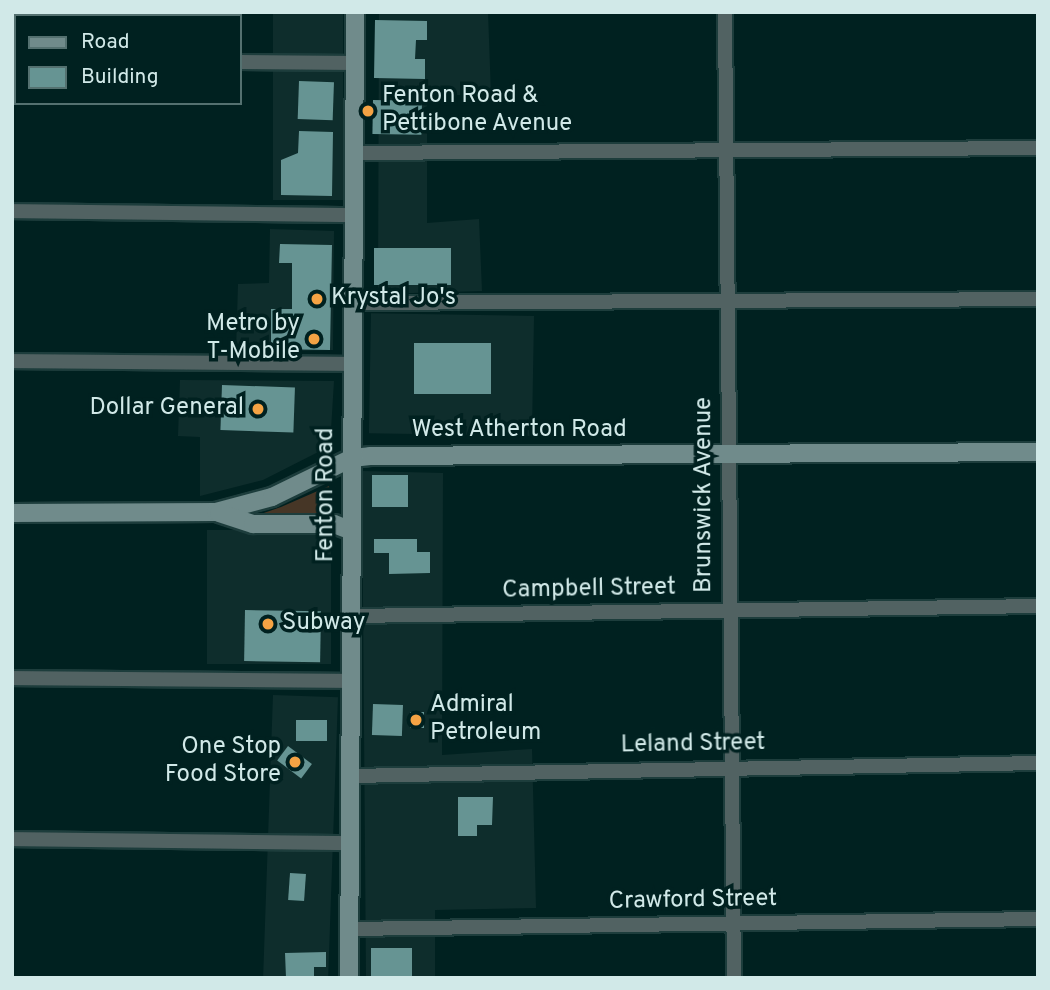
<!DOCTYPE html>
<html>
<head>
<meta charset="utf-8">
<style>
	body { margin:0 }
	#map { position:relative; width:1050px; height:990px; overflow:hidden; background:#002120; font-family:Overpass,sans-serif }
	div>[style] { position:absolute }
	.built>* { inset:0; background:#0e2d2c; transform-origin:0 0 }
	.green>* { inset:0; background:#463626 }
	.building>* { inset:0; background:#669493; transform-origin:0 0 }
	.roads { filter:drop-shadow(2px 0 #1d3d3c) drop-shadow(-2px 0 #1d3d3c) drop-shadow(0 2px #1d3d3c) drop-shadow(0 -2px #1d3d3c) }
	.street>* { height:14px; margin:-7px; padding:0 7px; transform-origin:7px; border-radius:7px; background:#516262 }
	.secondary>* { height:18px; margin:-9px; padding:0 9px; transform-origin:9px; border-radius:9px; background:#708b8b }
	.dots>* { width:19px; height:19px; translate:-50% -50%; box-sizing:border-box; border:4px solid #002120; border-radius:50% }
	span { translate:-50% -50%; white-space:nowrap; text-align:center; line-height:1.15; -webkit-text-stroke:7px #002120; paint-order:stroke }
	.poi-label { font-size:24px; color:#d1e9e8 }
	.left { translate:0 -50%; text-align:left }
	.right { translate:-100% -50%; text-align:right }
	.street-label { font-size:24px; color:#d1e9e8 }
	.frame { position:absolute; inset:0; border:14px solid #d1e9e8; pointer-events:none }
	.legend { position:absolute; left:14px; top:14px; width:228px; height:91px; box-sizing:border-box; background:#002120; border:2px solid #547170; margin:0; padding:9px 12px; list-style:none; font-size:21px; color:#d1e9e8 }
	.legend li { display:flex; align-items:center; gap:14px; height:35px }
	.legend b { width:35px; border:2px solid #547170 }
</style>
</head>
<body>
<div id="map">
	<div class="built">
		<i style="left:273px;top:12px;width:70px;height:188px"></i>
		<i style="clip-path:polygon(379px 12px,488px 12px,491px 95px,427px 95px,427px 223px,479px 219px,482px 291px,378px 294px)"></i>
		<i style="clip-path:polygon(270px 229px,334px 231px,333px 350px,236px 352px,238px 284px,269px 283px)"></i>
		<i style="left:534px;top:316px;width:120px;height:163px;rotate:91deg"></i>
		<i style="clip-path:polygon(180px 380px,334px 381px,330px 446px,263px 480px,200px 496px,200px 437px,178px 436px)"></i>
		<i style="clip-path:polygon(362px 471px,443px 473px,442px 755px,532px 749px,536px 908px,435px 910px,435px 978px,366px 978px)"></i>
		<i style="left:331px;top:530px;width:134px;height:124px;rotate:90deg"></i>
		<i style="left:273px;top:695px;width:65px;height:283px;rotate:2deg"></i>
	</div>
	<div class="green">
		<i style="clip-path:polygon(329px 486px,333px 520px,255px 516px,281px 507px)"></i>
	</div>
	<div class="building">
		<i style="clip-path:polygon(375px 20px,427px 21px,427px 40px,416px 40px,415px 59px,425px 59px,425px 79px,374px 78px)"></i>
		<i style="left:299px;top:81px;width:35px;height:38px;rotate:2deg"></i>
		<i style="left:373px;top:100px;width:49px;height:34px;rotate:1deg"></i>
		<i style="clip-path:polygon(299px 131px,333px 132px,332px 196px,281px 195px,281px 160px,298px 153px)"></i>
		<i style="clip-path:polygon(280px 244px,332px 245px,330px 350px,271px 349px,271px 309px,292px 309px,292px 263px,279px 263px)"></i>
		<i style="left:374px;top:248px;width:77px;height:37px"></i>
		<i style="left:414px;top:343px;width:77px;height:51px"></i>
		<i style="left:222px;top:385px;width:73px;height:45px;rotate:2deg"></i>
		<i style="left:372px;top:475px;width:36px;height:32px"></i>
		<i style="clip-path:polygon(374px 539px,417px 539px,417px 552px,430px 552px,430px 573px,389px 574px,389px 553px,374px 553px)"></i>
		<i style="left:245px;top:610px;width:76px;height:51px;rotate:1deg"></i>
		<i style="left:373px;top:704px;width:30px;height:31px;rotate:2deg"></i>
		<i style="left:410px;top:712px;width:14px;height:16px"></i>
		<i style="left:296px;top:720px;width:31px;height:21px"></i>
		<i style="left:288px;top:746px;width:30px;height:18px;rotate:37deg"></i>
		<i style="clip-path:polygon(458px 797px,493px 797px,492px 825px,477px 825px,477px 836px,458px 836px)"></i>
		<i style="left:290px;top:873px;width:16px;height:27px;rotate:4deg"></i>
		<i style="left:371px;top:948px;width:41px;height:30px"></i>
		<i style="clip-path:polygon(326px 952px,326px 967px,314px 967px,314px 978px,286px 978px,285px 953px)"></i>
	</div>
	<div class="roads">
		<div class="street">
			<i style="left:725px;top:12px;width:966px;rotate:89.47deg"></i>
			<i style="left:12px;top:61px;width:4px"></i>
			<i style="left:240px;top:62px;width:115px;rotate:0.5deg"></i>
			<i style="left:355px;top:153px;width:683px;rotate:-0.42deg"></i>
			<i style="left:12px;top:211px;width:342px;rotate:0.7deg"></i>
			<i style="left:353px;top:303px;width:685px;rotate:-0.33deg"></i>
			<i style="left:12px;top:361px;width:341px;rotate:0.5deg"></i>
			<i style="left:351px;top:616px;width:687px;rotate:-0.83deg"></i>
			<i style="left:12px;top:678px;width:339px;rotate:0.5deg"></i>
			<i style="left:350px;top:776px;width:688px;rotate:-1.08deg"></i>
			<i style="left:12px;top:839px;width:338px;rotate:0.7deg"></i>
			<i style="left:349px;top:929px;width:689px;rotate:-0.83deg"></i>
		</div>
		<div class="secondary">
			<i style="left:12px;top:513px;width:204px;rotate:-0.3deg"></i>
			<i style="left:216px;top:512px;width:58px;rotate:-15deg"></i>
			<i style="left:272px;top:497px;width:89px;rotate:-26deg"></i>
			<i style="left:352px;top:458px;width:18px;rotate:-6deg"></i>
			<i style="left:370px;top:456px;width:668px;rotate:-0.34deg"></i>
			<i style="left:219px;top:513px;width:36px;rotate:18deg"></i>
			<i style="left:253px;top:524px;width:81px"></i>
			<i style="left:334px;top:524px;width:19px;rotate:21deg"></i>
			<i style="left:349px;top:978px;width:966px;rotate:-89.64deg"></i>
		</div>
	</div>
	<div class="dots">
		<i style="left:368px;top:111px;background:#f4a344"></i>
		<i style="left:317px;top:299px;background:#f4a344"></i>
		<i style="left:314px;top:339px;background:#f4a344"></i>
		<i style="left:258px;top:409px;background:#f4a344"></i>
		<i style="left:268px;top:624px;background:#f4a344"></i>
		<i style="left:416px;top:720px;background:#f4a344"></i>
		<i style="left:295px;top:762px;background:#f4a344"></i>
	</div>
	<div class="poi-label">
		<span class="left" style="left:382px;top:111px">Fenton Road &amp;<br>Pettibone Avenue</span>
		<span class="left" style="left:331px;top:299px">Krystal Jo's</span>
		<span class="right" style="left:300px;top:339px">Metro by<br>T-Mobile</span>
		<span class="right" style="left:244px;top:409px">Dollar General</span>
		<span class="left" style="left:282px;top:624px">Subway</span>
		<span class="left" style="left:430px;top:720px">Admiral<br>Petroleum</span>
		<span class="right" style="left:281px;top:762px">One Stop<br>Food Store</span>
	</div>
	<div class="street-label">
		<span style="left:519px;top:431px">West Atherton Road</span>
		<span style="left:327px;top:495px;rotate:-90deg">Fenton Road</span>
		<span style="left:705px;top:495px;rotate:-90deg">Brunswick Avenue</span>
		<span style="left:589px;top:590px;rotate:-1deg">Campbell Street</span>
		<span style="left:693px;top:745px;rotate:-1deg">Leland Street</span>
		<span style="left:693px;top:901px;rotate:-1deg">Crawford Street</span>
	</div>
	<div class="frame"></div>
	<ul class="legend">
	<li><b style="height:9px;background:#708b8b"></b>Road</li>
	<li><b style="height:19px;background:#669493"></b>Building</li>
	</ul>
</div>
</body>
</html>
